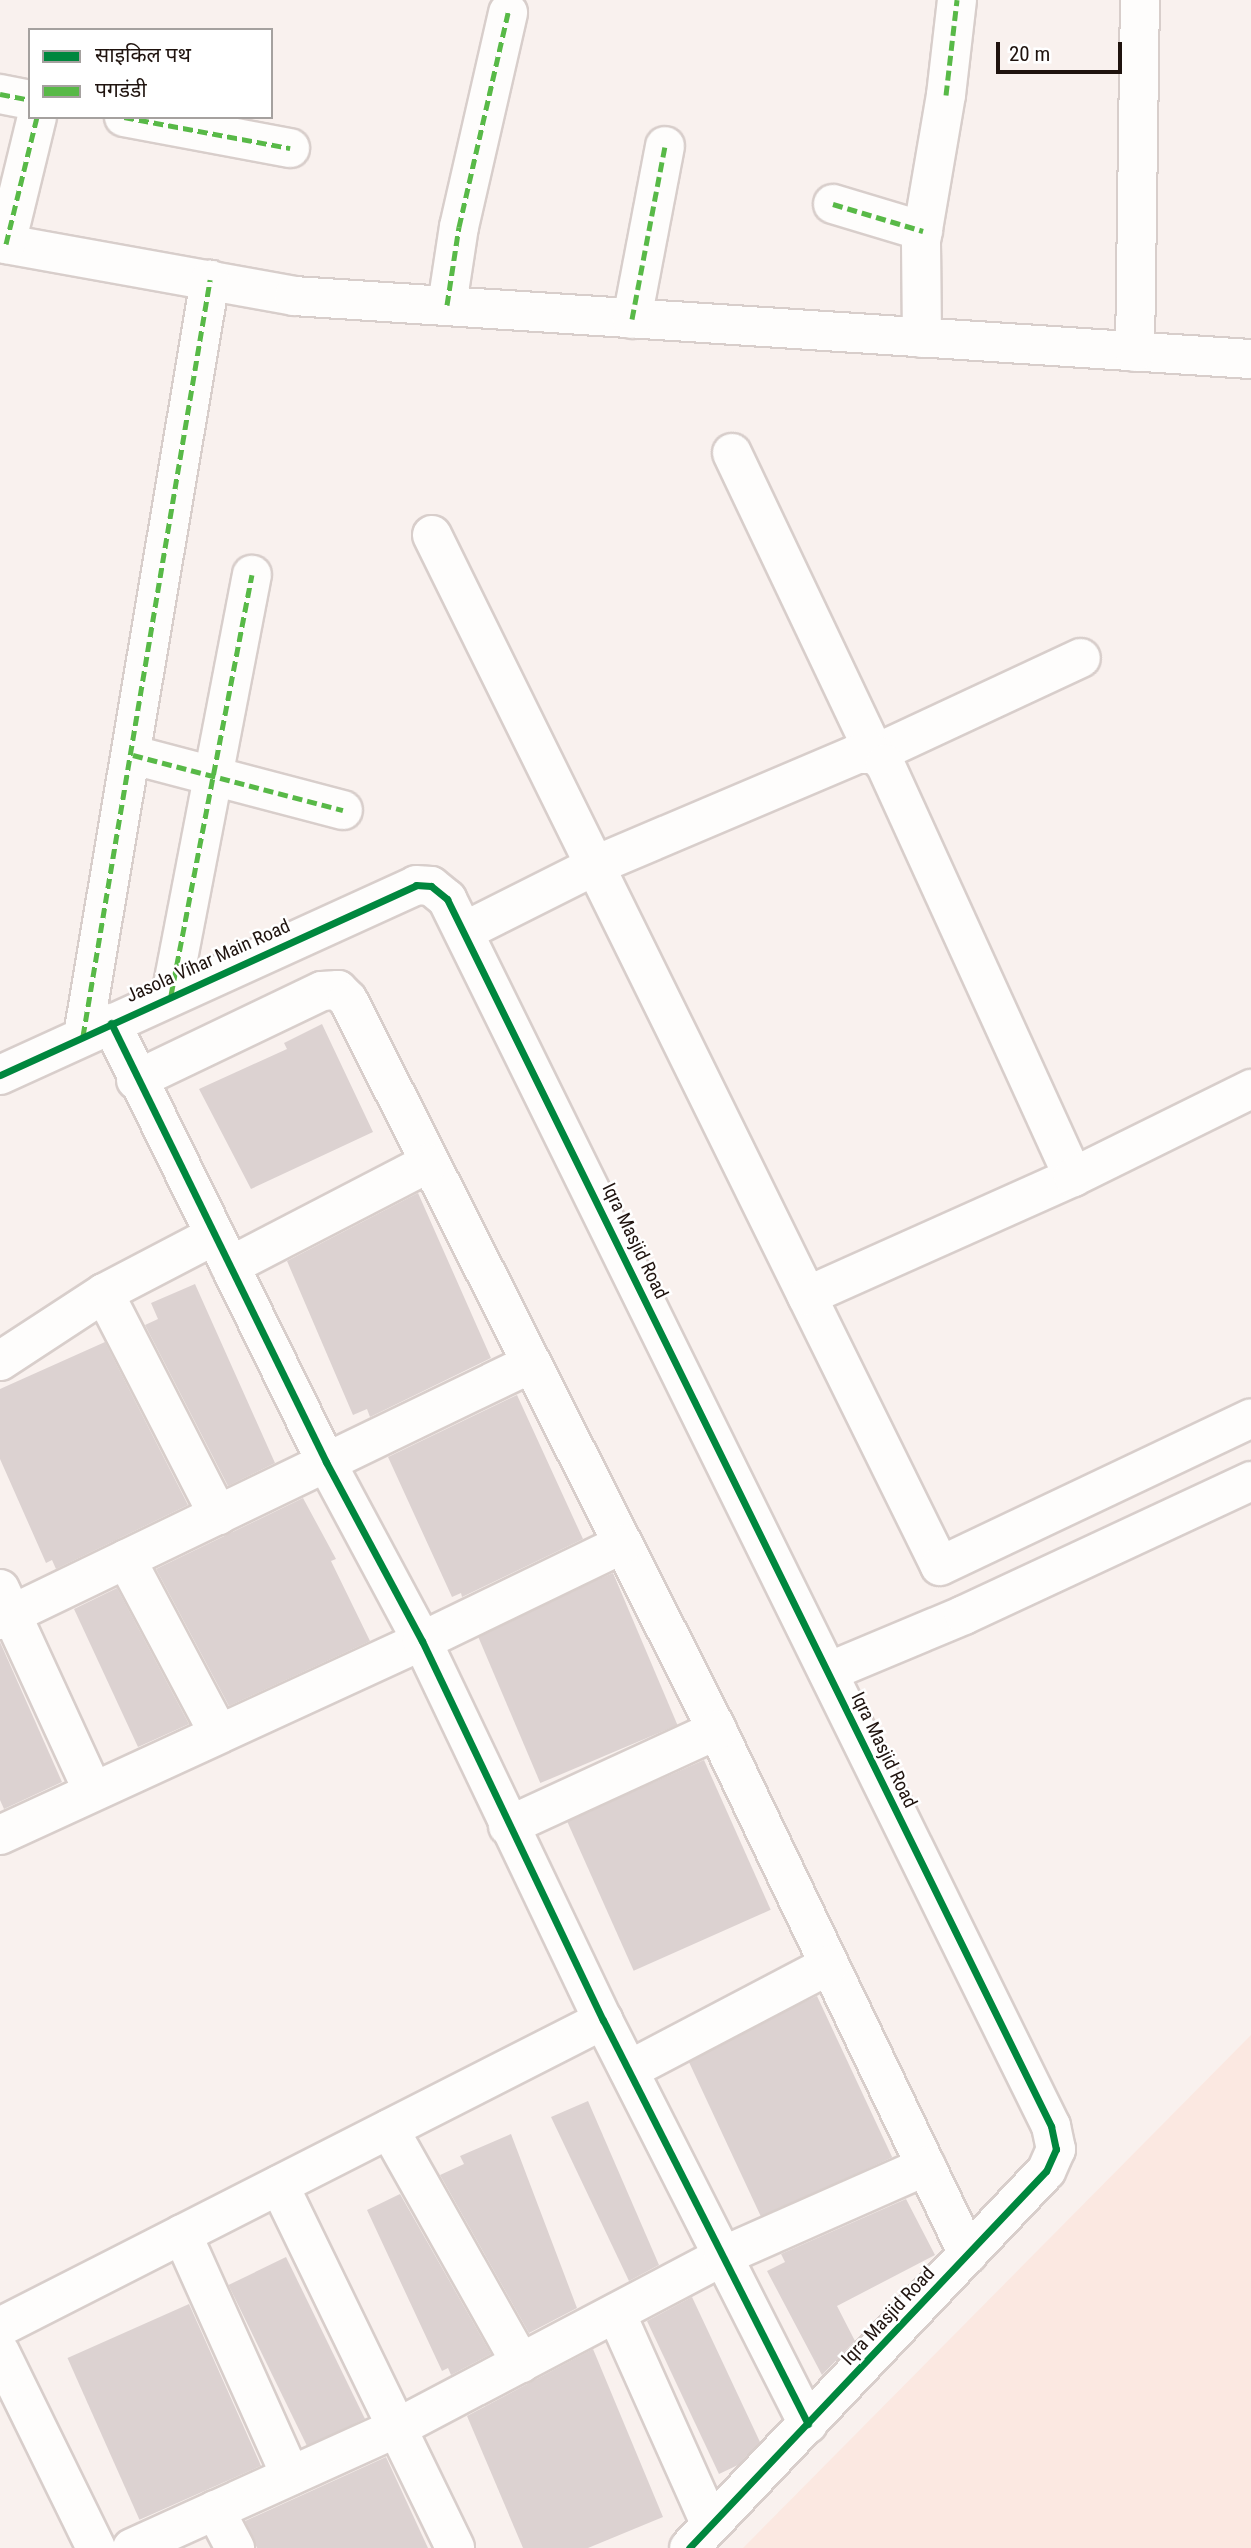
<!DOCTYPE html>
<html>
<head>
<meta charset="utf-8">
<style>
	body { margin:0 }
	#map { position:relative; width:1251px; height:2548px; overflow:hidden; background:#f9f1ee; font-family:"Roboto Condensed","Noto Sans Devanagari",sans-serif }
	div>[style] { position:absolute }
	.built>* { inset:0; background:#fbe8e1 }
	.building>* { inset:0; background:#dcd2d1; transform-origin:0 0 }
	.roads { filter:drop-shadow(2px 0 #d8cecb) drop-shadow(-2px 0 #d8cecb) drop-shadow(0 2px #d8cecb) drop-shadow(0 -2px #d8cecb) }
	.minor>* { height:38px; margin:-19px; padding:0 19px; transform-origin:19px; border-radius:19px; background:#fefdfc }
	.tertiary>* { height:38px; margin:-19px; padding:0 19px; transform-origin:19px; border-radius:19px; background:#fefdfc }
	.quiet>* { height:5px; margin-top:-2.5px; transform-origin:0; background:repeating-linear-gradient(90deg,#58b947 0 10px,transparent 0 15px) }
	.cycleway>* { height:7px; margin:-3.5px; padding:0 3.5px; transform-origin:3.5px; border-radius:3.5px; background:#00873e }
	span { translate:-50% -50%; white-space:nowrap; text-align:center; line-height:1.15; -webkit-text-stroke:5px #fff; paint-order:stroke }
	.street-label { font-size:19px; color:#1f130e }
	.legend { position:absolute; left:28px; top:28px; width:245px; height:91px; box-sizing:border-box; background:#fff; border:2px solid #a5a19f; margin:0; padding:9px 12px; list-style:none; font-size:21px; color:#1f130e }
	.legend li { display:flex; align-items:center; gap:14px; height:35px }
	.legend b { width:35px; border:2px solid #a5a19f }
	.scale { position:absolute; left:996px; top:42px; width:126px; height:32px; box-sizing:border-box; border:4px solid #1f130e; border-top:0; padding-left:9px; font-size:21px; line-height:24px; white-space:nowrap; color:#1f130e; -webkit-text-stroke:5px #fff; paint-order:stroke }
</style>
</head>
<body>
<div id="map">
	<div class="built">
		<i style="clip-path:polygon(1251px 2035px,1251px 2548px,743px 2548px)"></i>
	</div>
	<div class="building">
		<i style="clip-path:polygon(322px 1024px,373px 1132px,251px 1189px,199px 1089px,287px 1049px,284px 1043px)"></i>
		<i style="clip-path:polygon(418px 1193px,491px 1358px,370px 1417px,367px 1409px,353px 1415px,287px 1261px)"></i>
		<i style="clip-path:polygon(195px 1284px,275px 1463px,228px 1486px,145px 1325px,158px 1319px,151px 1303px)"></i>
		<i style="clip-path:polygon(105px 1342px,188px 1505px,56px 1569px,52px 1560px,46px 1563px,0 1459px,0 1389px)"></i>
		<i style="clip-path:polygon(517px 1395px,583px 1539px,462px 1597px,461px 1593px,452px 1597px,388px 1457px)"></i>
		<i style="clip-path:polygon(303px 1498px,336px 1559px,331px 1561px,370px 1641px,229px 1706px,156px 1569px)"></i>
		<i style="left:613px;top:1573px;width:165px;height:149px;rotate:67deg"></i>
		<i style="clip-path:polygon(117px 1588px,189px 1724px,138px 1747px,74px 1609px)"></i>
		<i style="clip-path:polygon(0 1642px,62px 1782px,4px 1809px,0 1800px)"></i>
		<i style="left:704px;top:1760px;width:164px;height:150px;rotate:66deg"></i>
		<i style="left:817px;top:1996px;width:178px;height:144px;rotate:65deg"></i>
		<i style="clip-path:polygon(588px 2101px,659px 2265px,629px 2281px,551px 2117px)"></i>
		<i style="clip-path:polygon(511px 2134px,577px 2308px,529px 2333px,440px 2175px,464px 2164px,460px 2156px)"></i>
		<i style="clip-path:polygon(400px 2194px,491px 2354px,451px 2375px,448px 2368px,442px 2371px,367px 2210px)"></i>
		<i style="clip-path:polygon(906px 2199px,935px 2255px,837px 2306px,855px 2341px,822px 2375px,767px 2271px,785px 2262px,781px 2254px)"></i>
		<i style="left:286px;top:2257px;width:180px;height:64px;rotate:64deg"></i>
		<i style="clip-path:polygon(692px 2297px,760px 2442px,738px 2465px,719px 2474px,647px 2321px)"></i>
		<i style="left:189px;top:2304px;width:177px;height:133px;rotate:66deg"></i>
		<i style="clip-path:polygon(593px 2349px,663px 2517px,588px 2548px,523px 2548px,467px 2416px)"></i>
		<i style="clip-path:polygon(386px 2457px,428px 2548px,257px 2548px,245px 2521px)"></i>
	</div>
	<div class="roads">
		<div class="minor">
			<i style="left:0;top:94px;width:31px;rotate:11deg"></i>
			<i style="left:124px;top:117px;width:169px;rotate:10.6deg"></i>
			<i style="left:833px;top:204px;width:94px;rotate:16.7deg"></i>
			<i style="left:0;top:243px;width:299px;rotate:10.2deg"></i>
			<i style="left:294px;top:296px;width:959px;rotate:3.77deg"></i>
			<i style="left:6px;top:244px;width:131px;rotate:-76.3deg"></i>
			<i style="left:447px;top:305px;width:79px;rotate:-81.3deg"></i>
			<i style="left:459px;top:227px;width:220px;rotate:-77.1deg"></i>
			<i style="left:632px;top:319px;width:176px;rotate:-79.2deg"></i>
			<i style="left:922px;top:338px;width:97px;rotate:-90.6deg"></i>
			<i style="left:921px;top:241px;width:148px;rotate:-80.3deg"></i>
			<i style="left:946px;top:95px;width:96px;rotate:-83.4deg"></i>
			<i style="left:1135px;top:352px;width:352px;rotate:-89.2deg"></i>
			<i style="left:732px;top:453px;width:333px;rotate:64.6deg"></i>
			<i style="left:875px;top:754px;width:227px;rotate:-25deg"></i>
			<i style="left:432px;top:535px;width:1149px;rotate:63.77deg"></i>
			<i style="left:940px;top:1566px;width:344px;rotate:-25.4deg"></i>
			<i style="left:133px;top:755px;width:217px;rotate:14.7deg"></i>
			<i style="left:465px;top:931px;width:147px;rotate:-26.7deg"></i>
			<i style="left:596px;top:865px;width:284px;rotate:-23deg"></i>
			<i style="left:857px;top:754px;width:18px"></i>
			<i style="left:875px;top:754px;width:14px;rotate:45deg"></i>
			<i style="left:885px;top:764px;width:454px;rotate:65.5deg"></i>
			<i style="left:171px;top:995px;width:428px;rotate:-79.1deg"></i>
			<i style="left:111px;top:1023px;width:489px;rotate:63.9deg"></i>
			<i style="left:326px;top:1462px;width:203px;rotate:61.8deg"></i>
			<i style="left:422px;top:1641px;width:420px;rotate:64.5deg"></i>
			<i style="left:603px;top:2020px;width:453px;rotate:63.1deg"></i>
			<i style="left:83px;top:1036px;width:767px;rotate:-80.46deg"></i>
			<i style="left:136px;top:1080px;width:206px;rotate:-25.6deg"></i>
			<i style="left:322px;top:991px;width:16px;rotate:-4deg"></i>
			<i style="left:338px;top:990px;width:14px;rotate:45deg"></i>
			<i style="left:348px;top:1000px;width:818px;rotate:63.18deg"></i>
			<i style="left:717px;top:1730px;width:581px;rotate:64.41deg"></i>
			<i style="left:230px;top:1266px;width:224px;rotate:-27.4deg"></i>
			<i style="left:104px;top:1293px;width:250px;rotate:62.8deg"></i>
			<i style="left:807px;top:1296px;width:291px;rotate:-24.1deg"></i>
			<i style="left:1073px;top:1177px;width:199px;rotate:-26.3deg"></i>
			<i style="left:0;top:1361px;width:124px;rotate:-33.2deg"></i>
			<i style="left:104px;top:1293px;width:125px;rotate:-27.6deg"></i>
			<i style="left:126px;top:1559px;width:196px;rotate:62deg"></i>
			<i style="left:0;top:1589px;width:222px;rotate:65.3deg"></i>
			<i style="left:0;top:1620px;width:589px;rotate:-25.78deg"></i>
			<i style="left:508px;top:1826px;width:230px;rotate:-24.7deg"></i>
			<i style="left:0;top:1835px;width:464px;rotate:-24.7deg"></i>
			<i style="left:422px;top:1641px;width:223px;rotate:-25.8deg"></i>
			<i style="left:629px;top:2070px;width:226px;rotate:-27.7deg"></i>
			<i style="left:389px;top:2129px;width:269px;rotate:60.6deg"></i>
			<i style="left:279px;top:2185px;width:403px;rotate:64.1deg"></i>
			<i style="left:182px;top:2234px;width:265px;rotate:65.8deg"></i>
			<i style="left:616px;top:2313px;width:232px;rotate:65.9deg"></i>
			<i style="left:0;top:2327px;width:677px;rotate:-26.98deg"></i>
			<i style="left:0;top:2352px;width:218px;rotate:63.9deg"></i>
			<i style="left:215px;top:2510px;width:43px;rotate:62.2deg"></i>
			<i style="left:132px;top:2548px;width:291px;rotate:-24.4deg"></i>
			<i style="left:397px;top:2428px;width:369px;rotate:-27.8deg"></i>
			<i style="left:723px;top:2256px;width:222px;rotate:-23.9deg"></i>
		</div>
		<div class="tertiary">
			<i style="left:0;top:1075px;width:457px;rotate:-24.5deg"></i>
			<i style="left:416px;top:885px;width:15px;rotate:4deg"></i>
			<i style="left:431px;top:886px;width:21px;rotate:39deg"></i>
			<i style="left:447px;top:899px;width:1368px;rotate:63.79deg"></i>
			<i style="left:1051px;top:2126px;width:24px;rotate:78deg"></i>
			<i style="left:1056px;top:2149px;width:24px;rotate:114deg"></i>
			<i style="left:1046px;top:2171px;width:519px;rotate:133.44deg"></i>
			<i style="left:828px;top:1672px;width:147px;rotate:-22.7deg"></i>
			<i style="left:964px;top:1615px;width:317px;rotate:-25deg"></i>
		</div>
	</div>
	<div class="quiet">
		<i style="left:0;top:94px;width:31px;rotate:11deg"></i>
		<i style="left:946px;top:95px;width:96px;rotate:-83.4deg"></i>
		<i style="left:124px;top:117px;width:169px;rotate:10.6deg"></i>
		<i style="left:833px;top:204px;width:94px;rotate:16.7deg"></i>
		<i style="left:6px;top:244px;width:131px;rotate:-76.3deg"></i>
		<i style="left:447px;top:305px;width:79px;rotate:-81.3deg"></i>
		<i style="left:459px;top:227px;width:220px;rotate:-77.1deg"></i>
		<i style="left:632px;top:319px;width:176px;rotate:-79.2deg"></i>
		<i style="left:133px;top:755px;width:217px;rotate:14.7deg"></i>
		<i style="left:171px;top:995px;width:428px;rotate:-79.1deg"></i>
		<i style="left:83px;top:1036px;width:767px;rotate:-80.46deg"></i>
	</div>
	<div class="cycleway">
		<i style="left:111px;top:1023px;width:489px;rotate:63.9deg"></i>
		<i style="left:326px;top:1462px;width:203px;rotate:61.8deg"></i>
		<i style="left:422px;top:1641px;width:420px;rotate:64.5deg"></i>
		<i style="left:603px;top:2020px;width:453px;rotate:63.1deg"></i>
		<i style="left:0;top:1075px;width:457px;rotate:-24.5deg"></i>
		<i style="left:416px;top:885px;width:15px;rotate:4deg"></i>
		<i style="left:431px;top:886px;width:21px;rotate:39deg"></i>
		<i style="left:447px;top:899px;width:1368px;rotate:63.79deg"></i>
		<i style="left:1051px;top:2126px;width:24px;rotate:78deg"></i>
		<i style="left:1056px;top:2149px;width:24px;rotate:114deg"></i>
		<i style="left:1046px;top:2171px;width:519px;rotate:133.44deg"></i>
	</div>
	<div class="street-label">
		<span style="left:208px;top:961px;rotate:-24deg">Jasola Vihar Main Road</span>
		<span style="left:635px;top:1241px;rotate:64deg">Iqra Masjid Road</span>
		<span style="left:884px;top:1750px;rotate:64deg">Iqra Masjid Road</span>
		<span style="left:888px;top:2316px;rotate:-47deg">Iqra Masjid Road</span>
	</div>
	<ul class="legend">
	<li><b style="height:9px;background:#00873e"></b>साइकिल पथ</li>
	<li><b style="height:9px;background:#58b947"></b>पगडंडी</li>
	</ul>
	<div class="scale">20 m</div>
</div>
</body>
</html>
